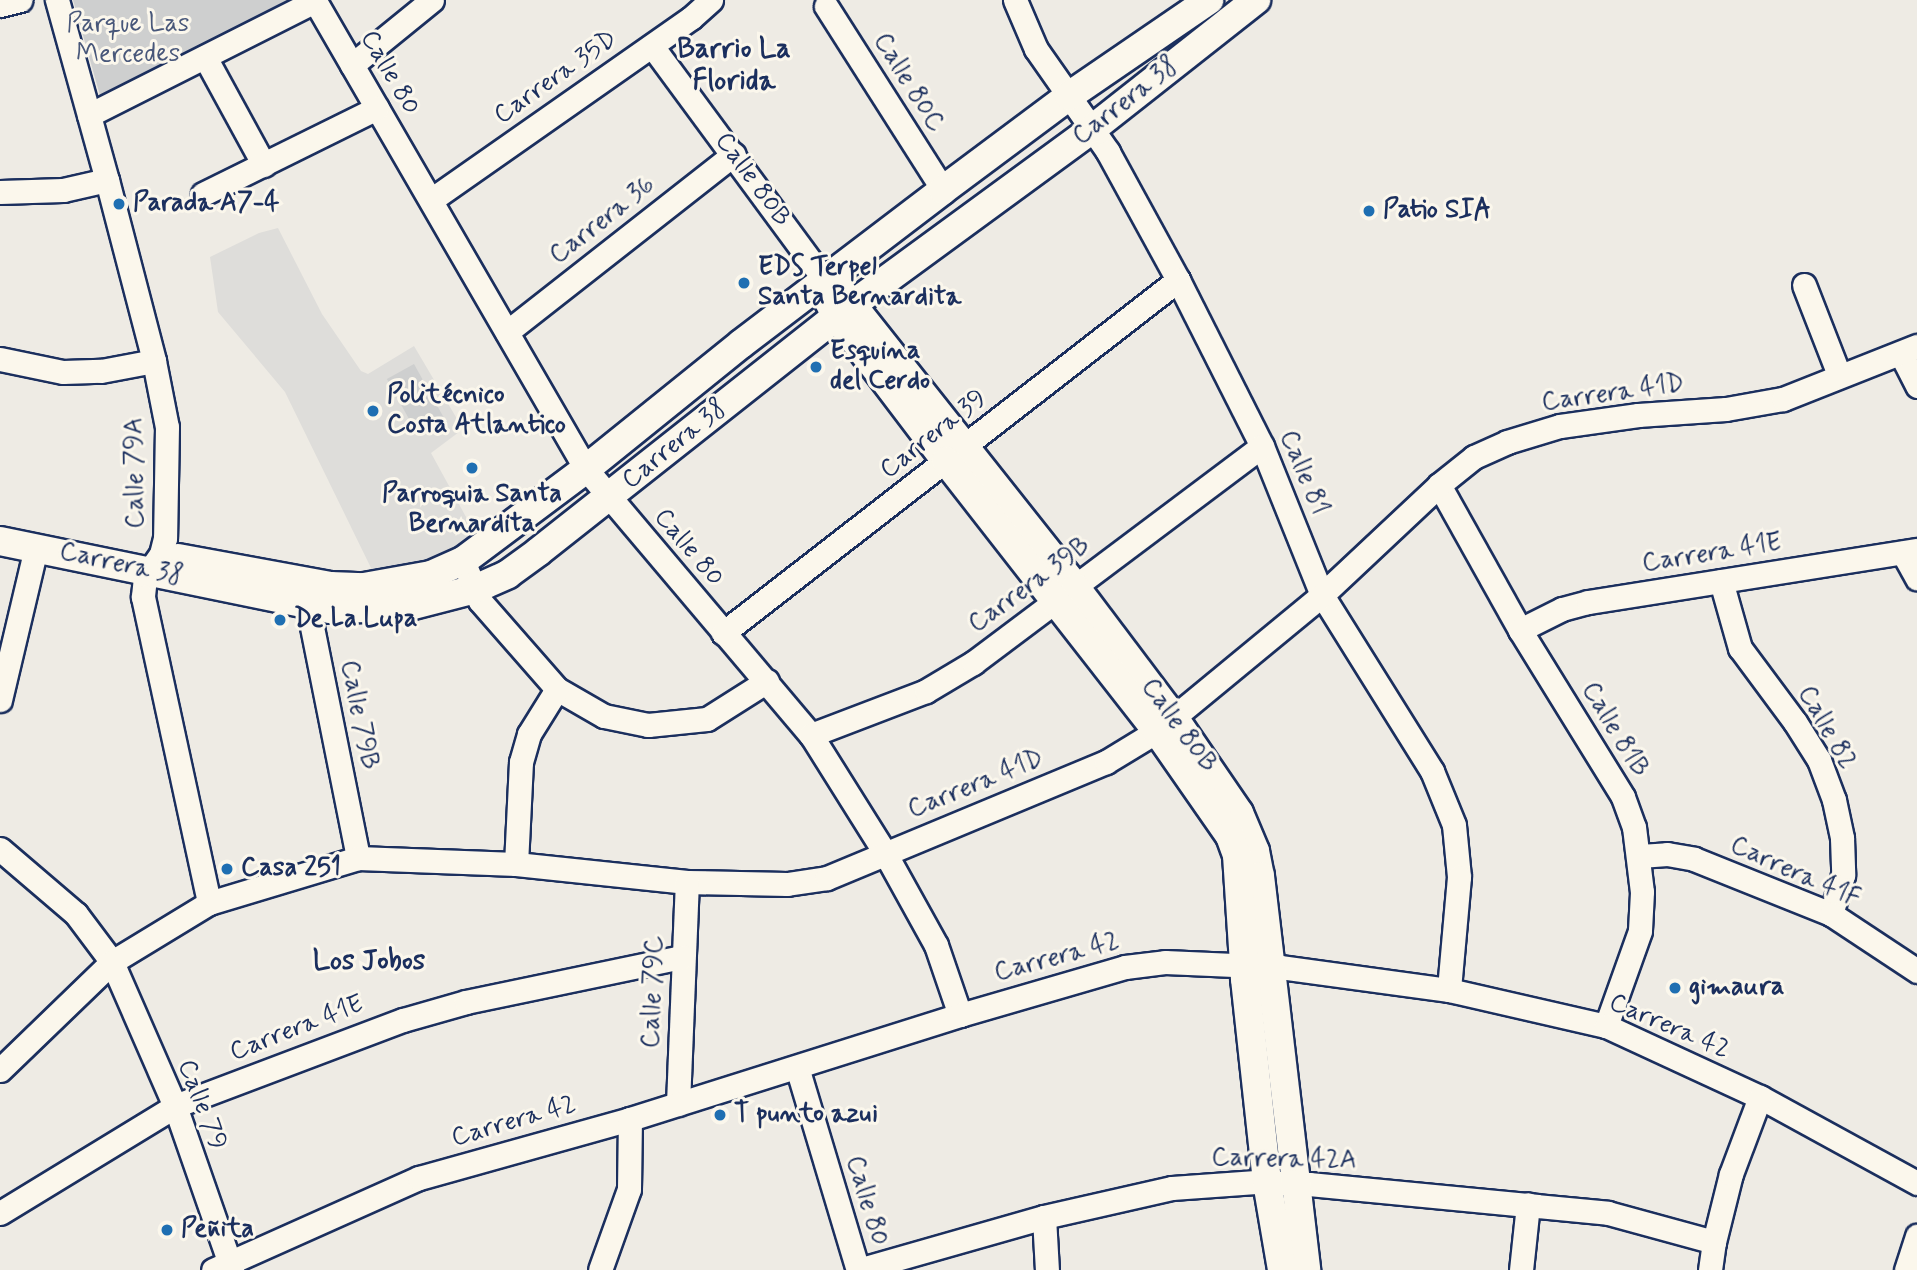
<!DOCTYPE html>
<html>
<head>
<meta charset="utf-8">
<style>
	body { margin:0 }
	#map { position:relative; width:1917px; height:1270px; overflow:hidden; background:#eeebe4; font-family:Mynerve,sans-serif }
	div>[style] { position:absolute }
	.built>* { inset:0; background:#deddda }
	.green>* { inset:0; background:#cecfcf; transform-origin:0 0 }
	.roads { filter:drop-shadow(2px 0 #1b2f5e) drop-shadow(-2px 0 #1b2f5e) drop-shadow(0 2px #1b2f5e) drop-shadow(0 -2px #1b2f5e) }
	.minor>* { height:23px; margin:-11.5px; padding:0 11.5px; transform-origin:11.5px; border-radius:11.5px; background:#fbf7ec }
	.major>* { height:28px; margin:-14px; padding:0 14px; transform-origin:14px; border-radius:14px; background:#fbf7ec }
	.dots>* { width:19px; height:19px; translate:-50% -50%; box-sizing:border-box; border:4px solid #fbf7ec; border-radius:50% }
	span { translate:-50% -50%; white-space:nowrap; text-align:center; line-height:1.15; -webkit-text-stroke:6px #fbf7ec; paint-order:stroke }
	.park-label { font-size:26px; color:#48577a }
	.street-label { font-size:26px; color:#1b2f5e }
	.poi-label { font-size:26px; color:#1b2f5e; font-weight:700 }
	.left { translate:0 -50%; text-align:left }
	.neighbourhood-label { font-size:28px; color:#1b2f5e; font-weight:700 }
</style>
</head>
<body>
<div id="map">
	<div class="built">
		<i style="clip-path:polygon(278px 228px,322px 314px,361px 371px,368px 374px,414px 346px,463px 429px,431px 453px,477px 537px,448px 558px,373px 572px,285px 392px,218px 312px,210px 257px,259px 233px)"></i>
	</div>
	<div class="green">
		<i style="clip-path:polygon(73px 0,300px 0,101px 99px)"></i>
		<i style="left:414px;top:364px;width:63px;height:31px;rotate:61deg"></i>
	</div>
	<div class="roads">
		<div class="minor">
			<i style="left:57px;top:0;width:187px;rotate:74.5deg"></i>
			<i style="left:107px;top:180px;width:187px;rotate:75.4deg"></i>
			<i style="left:154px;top:361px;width:67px;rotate:78.9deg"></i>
			<i style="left:167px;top:427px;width:111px;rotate:91deg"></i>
			<i style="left:165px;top:538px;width:16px;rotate:104deg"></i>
			<i style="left:161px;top:554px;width:28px;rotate:125deg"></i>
			<i style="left:145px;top:577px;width:20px;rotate:96deg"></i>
			<i style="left:143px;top:597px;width:313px;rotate:77.8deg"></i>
			<i style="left:1015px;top:0;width:53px;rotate:66.8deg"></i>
			<i style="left:1036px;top:49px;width:126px;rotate:55deg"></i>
			<i style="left:1108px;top:152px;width:146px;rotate:61.3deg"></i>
			<i style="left:1178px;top:280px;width:186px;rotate:63.2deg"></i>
			<i style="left:1262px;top:446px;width:161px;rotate:68.1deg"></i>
			<i style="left:1322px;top:595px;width:208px;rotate:58deg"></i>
			<i style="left:1432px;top:771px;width:58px;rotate:67.8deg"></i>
			<i style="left:1454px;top:825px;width:52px;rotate:84.5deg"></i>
			<i style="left:1459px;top:877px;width:113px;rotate:95.1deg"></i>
			<i style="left:0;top:5px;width:21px;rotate:-14deg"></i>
			<i style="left:826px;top:6px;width:218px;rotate:57.5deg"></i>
			<i style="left:652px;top:46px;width:292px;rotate:53.6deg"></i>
			<i style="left:205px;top:57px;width:123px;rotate:61.4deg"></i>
			<i style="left:352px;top:65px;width:103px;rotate:-39.1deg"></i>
			<i style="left:89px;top:115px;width:253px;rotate:-26.8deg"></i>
			<i style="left:315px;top:1px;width:541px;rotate:59.93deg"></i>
			<i style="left:586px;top:469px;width:348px;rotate:49.8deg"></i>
			<i style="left:811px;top:735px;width:139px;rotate:57.9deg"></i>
			<i style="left:885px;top:853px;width:105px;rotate:61deg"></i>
			<i style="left:936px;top:945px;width:74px;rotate:71.1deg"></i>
			<i style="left:0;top:192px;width:63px;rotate:-1.8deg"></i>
			<i style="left:63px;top:190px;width:45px;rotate:-12.8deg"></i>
			<i style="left:203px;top:194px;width:194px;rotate:-26.3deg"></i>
			<i style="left:431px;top:200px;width:317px;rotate:-35deg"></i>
			<i style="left:691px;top:18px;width:27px;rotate:-42deg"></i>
			<i style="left:1804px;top:285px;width:97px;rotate:68.7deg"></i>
			<i style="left:507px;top:332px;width:288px;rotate:-38.1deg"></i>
			<i style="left:1901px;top:354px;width:36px;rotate:63deg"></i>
			<i style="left:0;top:359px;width:64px;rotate:11.7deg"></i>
			<i style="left:63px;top:372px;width:38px;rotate:-2deg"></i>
			<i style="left:101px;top:371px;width:54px;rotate:-10.7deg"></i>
			<i style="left:1439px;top:485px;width:166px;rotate:60.8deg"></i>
			<i style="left:1520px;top:630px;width:196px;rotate:58.3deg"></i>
			<i style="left:1623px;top:797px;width:32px;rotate:70deg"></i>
			<i style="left:1634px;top:827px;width:65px;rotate:83deg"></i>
			<i style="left:1642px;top:892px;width:39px;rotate:93deg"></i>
			<i style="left:1640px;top:931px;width:101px;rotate:109.7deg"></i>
			<i style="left:1903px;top:553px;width:29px;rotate:61deg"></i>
			<i style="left:463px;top:561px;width:43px;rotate:67deg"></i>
			<i style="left:480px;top:601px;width:117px;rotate:48.8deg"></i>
			<i style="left:557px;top:689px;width:54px;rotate:29.9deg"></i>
			<i style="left:604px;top:716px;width:45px;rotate:11.6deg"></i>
			<i style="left:648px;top:725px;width:59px;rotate:-5.8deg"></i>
			<i style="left:707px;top:719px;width:71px;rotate:-32.3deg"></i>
			<i style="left:1721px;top:581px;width:70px;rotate:74.2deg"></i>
			<i style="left:1740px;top:648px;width:92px;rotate:53.4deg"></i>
			<i style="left:1795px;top:722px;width:45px;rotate:57.7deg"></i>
			<i style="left:1819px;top:760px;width:43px;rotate:69.4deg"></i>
			<i style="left:1834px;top:800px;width:39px;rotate:78deg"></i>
			<i style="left:1842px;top:838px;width:37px;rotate:88deg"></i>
			<i style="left:1843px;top:875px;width:41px;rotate:107.1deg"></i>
			<i style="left:308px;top:590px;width:27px;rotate:86deg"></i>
			<i style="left:310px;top:617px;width:246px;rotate:78.7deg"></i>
			<i style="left:1520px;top:630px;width:47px;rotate:-26.6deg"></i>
			<i style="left:1562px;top:609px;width:27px;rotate:-15deg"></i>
			<i style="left:1588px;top:602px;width:333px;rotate:-9deg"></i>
			<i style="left:723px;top:633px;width:576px;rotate:-37.81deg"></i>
			<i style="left:0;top:700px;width:156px;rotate:-76.7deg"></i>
			<i style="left:811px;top:735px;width:123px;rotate:-20.9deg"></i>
			<i style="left:926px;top:691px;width:55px;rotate:-30.8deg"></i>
			<i style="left:973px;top:663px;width:361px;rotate:-36.9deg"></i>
			<i style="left:0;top:849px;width:100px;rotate:40.5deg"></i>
			<i style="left:76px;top:914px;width:60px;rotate:53.1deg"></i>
			<i style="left:112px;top:962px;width:157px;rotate:66.4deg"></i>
			<i style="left:175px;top:1106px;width:174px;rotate:70.8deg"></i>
			<i style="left:1640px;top:856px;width:27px;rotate:-4deg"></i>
			<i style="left:1667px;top:854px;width:27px;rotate:10deg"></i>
			<i style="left:1694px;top:859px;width:148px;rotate:21.9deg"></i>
			<i style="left:1831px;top:914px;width:103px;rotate:33.5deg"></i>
			<i style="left:516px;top:864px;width:102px;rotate:-87.2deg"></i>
			<i style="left:521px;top:762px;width:29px;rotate:-74deg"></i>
			<i style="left:529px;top:734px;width:53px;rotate:-58.1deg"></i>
			<i style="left:797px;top:1067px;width:212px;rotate:73.3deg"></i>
			<i style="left:0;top:1070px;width:156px;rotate:-44deg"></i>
			<i style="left:112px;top:962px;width:114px;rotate:-31.3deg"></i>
			<i style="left:209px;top:903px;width:156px;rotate:-16.8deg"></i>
			<i style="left:358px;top:858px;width:158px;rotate:2.2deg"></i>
			<i style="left:516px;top:864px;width:172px;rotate:6deg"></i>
			<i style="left:687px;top:882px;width:100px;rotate:1.1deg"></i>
			<i style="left:787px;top:884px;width:40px;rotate:-8.5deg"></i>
			<i style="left:827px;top:878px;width:302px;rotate:-22.6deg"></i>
			<i style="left:1106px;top:762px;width:60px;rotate:-31.3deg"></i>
			<i style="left:1157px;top:731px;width:214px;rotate:-39.5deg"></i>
			<i style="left:1322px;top:595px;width:161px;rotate:-43.2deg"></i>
			<i style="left:1439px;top:485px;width:45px;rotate:-38.7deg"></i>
			<i style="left:1474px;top:457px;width:36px;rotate:-24deg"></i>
			<i style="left:1507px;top:442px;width:55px;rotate:-16.8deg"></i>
			<i style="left:1560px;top:426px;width:79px;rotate:-8deg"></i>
			<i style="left:1638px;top:415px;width:88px;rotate:-3.9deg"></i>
			<i style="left:1726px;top:409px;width:58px;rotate:-10deg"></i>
			<i style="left:1783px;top:399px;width:144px;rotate:-21.6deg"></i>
			<i style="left:678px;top:1104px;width:222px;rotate:-87.7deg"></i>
			<i style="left:0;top:1213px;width:205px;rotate:-31.4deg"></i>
			<i style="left:175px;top:1106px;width:244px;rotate:-20.7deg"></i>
			<i style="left:403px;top:1020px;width:66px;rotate:-15.9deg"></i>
			<i style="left:466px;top:1002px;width:221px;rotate:-11.8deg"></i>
			<i style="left:1044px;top:1217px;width:53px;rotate:86.8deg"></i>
			<i style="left:213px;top:1270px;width:226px;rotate:-24.1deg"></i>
			<i style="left:419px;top:1178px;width:219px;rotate:-15.6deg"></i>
			<i style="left:630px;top:1119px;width:346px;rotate:-17.5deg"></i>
			<i style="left:960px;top:1015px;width:172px;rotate:-16.2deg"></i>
			<i style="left:1125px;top:967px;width:40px;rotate:-7.1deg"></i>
			<i style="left:1165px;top:962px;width:115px;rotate:2.5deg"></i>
			<i style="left:1280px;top:967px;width:171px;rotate:7.8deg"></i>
			<i style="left:1449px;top:990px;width:161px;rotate:12.9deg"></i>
			<i style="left:1606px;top:1026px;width:170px;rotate:24.8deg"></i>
			<i style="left:1760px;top:1097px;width:179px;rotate:28.7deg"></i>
			<i style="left:600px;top:1270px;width:86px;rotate:-70.3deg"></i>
			<i style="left:629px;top:1189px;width:70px;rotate:-89.2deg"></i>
			<i style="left:858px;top:1270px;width:193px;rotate:-15.9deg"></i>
			<i style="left:1044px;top:1217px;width:131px;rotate:-12.8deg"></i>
			<i style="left:1172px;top:1188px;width:84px;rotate:-4.1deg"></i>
			<i style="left:1256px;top:1182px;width:53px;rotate:2.2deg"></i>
			<i style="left:1309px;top:1184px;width:300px;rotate:5.5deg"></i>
			<i style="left:1608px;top:1213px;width:110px;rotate:15.3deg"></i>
			<i style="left:1521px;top:1270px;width:66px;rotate:-83.9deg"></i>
			<i style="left:1710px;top:1270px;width:28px;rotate:-82deg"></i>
			<i style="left:1714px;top:1242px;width:70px;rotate:-76deg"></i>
			<i style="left:1731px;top:1174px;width:82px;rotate:-69.4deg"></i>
			<i style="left:1906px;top:1270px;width:36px;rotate:-72deg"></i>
		</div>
		<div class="major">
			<i style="left:841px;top:291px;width:379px;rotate:51.6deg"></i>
			<i style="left:1076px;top:588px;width:163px;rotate:53deg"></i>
			<i style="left:1174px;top:718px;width:115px;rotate:55.6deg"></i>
			<i style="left:1239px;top:813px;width:41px;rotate:67.2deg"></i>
			<i style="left:1255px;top:851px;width:25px;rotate:79deg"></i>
			<i style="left:1260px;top:876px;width:397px;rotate:83.3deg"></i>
			<i style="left:829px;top:302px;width:16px;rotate:63deg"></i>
			<i style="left:836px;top:316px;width:182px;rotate:52.8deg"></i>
			<i style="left:946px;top:461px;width:343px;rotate:52deg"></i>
			<i style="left:1157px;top:731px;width:128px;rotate:55.2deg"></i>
			<i style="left:1230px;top:836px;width:20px;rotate:70deg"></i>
			<i style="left:1237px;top:855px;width:124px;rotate:86.3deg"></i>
			<i style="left:1245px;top:979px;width:204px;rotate:83.8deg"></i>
			<i style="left:1267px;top:1182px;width:89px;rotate:80.3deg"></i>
			<i style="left:0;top:541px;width:337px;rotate:11.6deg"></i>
			<i style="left:330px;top:609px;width:76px;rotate:-1.5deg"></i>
			<i style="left:406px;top:607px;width:71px;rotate:-14.6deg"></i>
			<i style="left:475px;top:589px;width:36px;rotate:-24deg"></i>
			<i style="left:508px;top:574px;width:37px;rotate:-36deg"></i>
			<i style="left:538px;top:552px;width:372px;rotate:-38.3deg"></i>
			<i style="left:830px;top:321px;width:325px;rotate:-36.2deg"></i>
			<i style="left:1092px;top:129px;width:209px;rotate:-38.2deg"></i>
			<i style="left:178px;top:558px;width:155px;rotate:10.4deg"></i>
			<i style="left:330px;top:586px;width:34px;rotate:2deg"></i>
			<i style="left:364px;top:587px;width:68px;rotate:-10.2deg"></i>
			<i style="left:431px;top:575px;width:35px;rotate:-24deg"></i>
			<i style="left:463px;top:561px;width:154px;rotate:-36.8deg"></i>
			<i style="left:586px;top:469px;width:199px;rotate:-38.9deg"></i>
			<i style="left:741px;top:344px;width:254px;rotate:-37.3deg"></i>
			<i style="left:943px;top:190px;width:157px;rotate:-36.7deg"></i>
			<i style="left:1069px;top:96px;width:170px;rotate:-34.4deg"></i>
		</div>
	</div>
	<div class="dots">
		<i style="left:119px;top:204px;background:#1f6fb2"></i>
		<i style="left:1369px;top:211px;background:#1f6fb2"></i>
		<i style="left:744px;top:283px;background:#1f6fb2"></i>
		<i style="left:816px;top:367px;background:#1f6fb2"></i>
		<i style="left:373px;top:411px;background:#1f6fb2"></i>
		<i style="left:472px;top:468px;background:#1f6fb2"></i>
		<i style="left:280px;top:620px;background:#1f6fb2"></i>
		<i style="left:227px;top:869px;background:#1f6fb2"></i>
		<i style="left:1675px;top:988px;background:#1f6fb2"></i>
		<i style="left:720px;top:1115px;background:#1f6fb2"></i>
		<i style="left:167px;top:1230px;background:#1f6fb2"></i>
	</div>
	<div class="park-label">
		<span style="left:128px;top:40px">Parque Las<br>Mercedes</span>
	</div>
	<div class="street-label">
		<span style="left:389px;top:73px;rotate:60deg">Calle 80</span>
		<span style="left:556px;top:78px;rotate:-35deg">Carrera 35D</span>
		<span style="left:908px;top:83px;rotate:58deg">Calle 80C</span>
		<span style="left:1126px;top:102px;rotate:-38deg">Carrera 38</span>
		<span style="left:752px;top:180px;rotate:54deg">Calle 80B</span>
		<span style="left:603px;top:221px;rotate:-38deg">Carrera 36</span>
		<span style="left:1613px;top:394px;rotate:-8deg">Carrera 41D</span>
		<span style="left:934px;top:435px;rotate:-38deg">Carrera 39</span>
		<span style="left:675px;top:445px;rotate:-39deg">Carrera 38</span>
		<span style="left:136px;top:473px;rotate:-91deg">Calle 79A</span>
		<span style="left:1303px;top:473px;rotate:67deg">Calle 81</span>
		<span style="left:688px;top:548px;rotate:50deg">Calle 80</span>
		<span style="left:1712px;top:554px;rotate:-9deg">Carrera 41E</span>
		<span style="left:121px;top:565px;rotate:12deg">Carrera 38</span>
		<span style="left:1030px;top:586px;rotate:-36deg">Carrera 39B</span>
		<span style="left:358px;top:715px;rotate:79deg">Calle 79B</span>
		<span style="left:1178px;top:726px;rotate:54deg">Calle 80B</span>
		<span style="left:1826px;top:728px;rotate:60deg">Calle 82</span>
		<span style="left:1614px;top:730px;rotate:59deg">Calle 81B</span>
		<span style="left:976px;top:785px;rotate:-22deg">Carrera 41D</span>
		<span style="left:1795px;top:873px;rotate:24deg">Carrera 41F</span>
		<span style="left:1057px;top:958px;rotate:-15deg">Carrera 42</span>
		<span style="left:654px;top:992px;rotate:-88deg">Calle 79C</span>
		<span style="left:1669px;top:1027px;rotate:23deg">Carrera 42</span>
		<span style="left:297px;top:1029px;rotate:-21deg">Carrera 41E</span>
		<span style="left:201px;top:1105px;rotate:69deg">Calle 79</span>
		<span style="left:514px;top:1122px;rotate:-16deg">Carrera 42</span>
		<span style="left:1284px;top:1160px;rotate:1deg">Carrera 42A</span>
		<span style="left:866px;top:1201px;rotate:73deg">Calle 80</span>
	</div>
	<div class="poi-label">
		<span class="left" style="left:133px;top:204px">Parada A7-4</span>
		<span class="left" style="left:1383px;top:211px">Patio SIA</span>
		<span class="left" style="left:758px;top:283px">EDS Terpel<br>Santa Bernardita</span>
		<span class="left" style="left:830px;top:367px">Esquina<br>del Cerdo</span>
		<span class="left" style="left:387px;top:411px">Politécnico<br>Costa Atlantico</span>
		<span style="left:472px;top:510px">Parroquia Santa<br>Bernardita</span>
		<span class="left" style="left:294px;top:620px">De La Lupa</span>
		<span class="left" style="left:241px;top:869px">Casa 251</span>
		<span class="left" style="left:1689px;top:988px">gimaura</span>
		<span class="left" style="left:734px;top:1115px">T punto azui</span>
		<span class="left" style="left:181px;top:1230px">Peñita</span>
	</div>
	<div class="neighbourhood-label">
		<span style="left:734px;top:66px">Barrio La<br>Florida</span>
		<span style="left:369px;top:962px">Los Jobos</span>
	</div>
</div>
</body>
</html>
